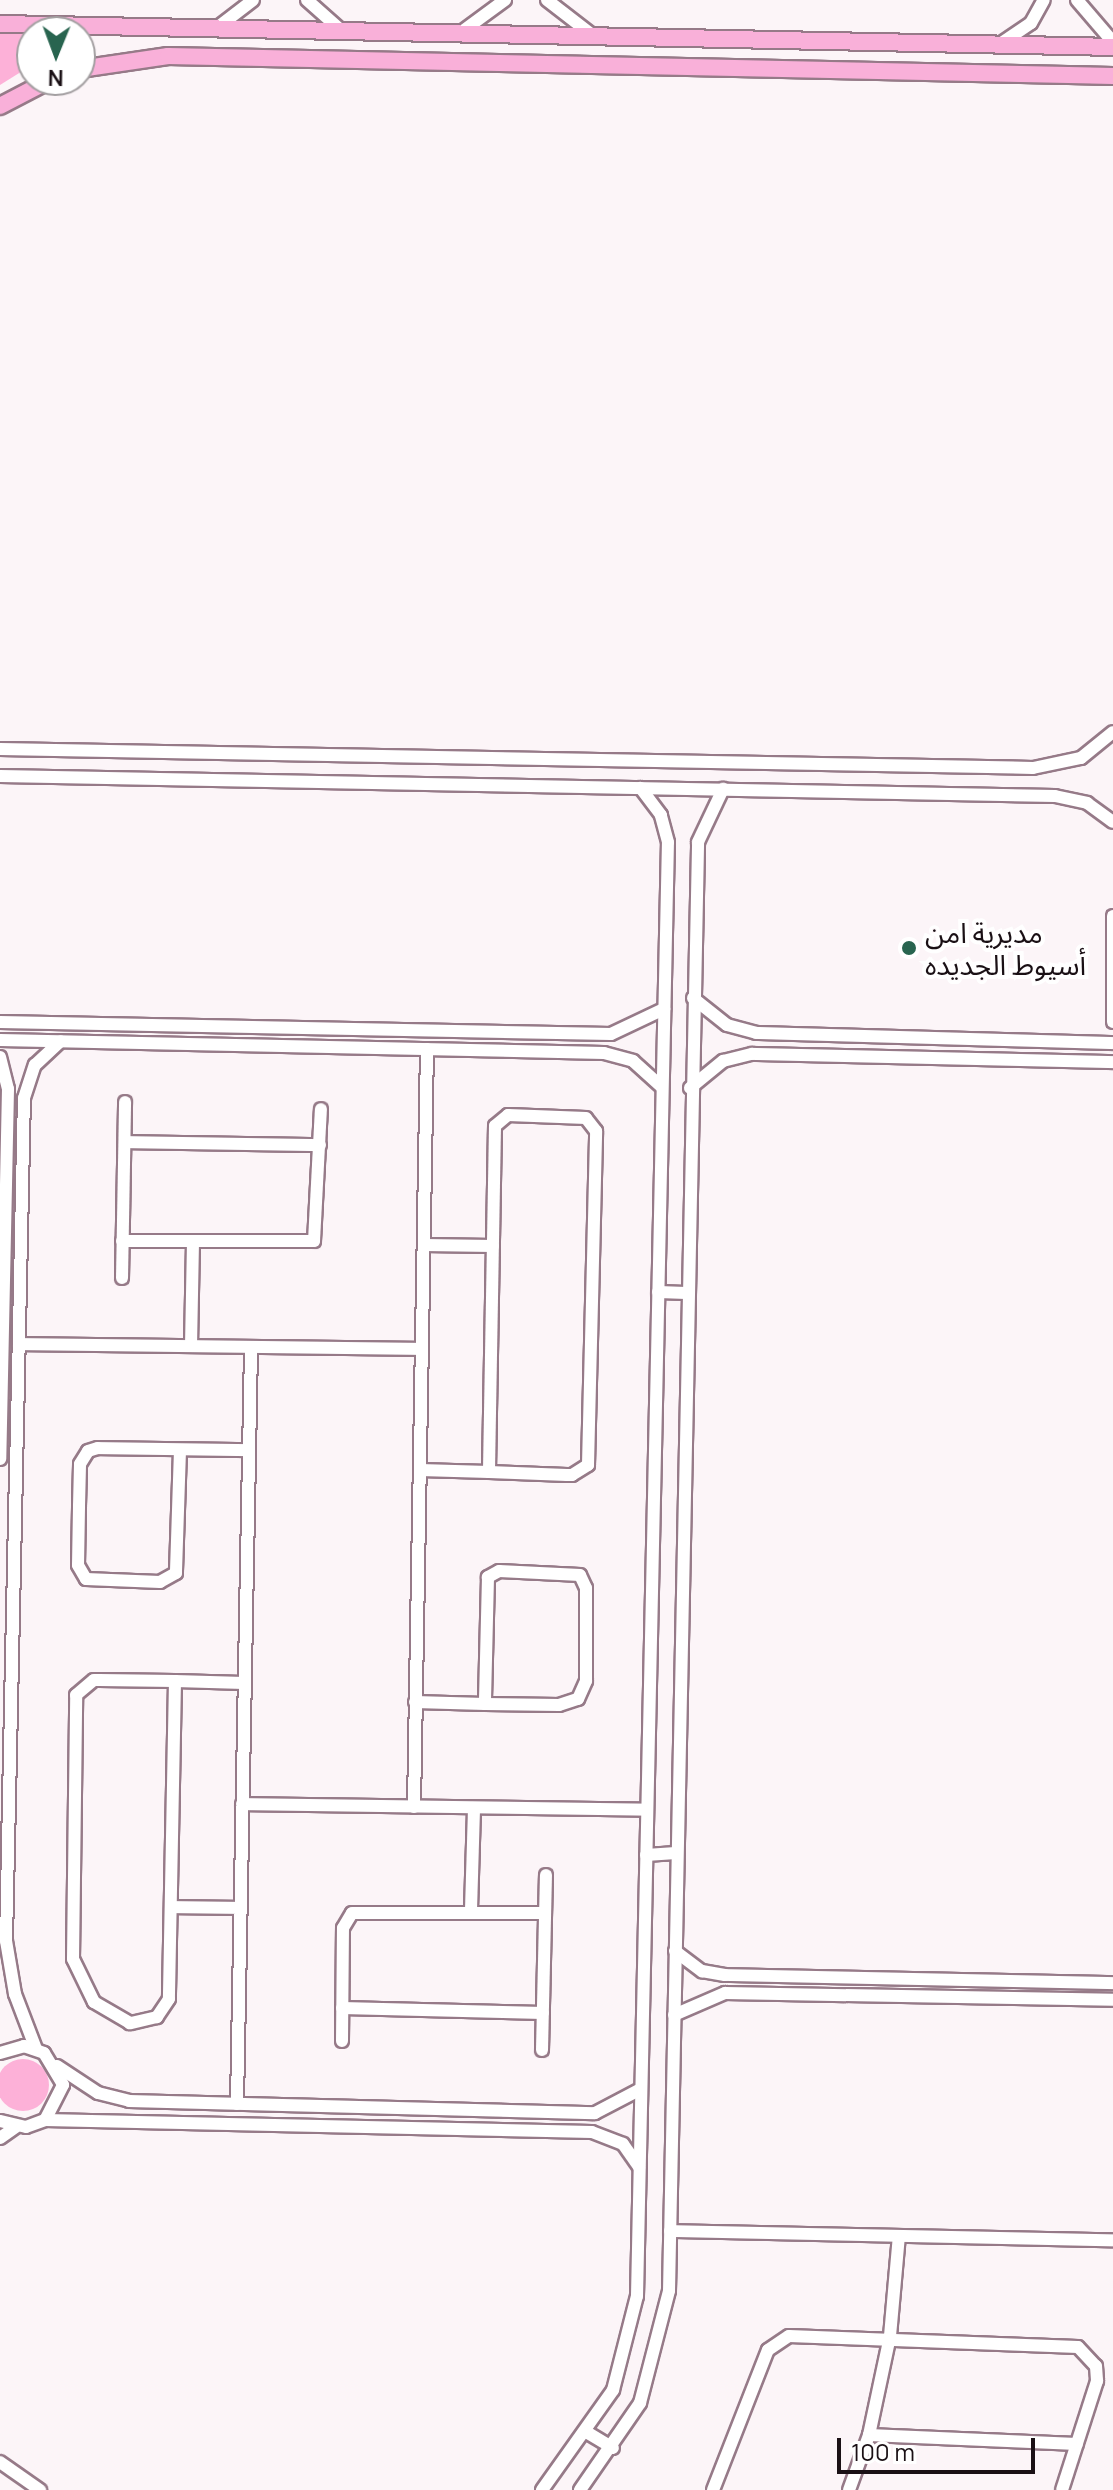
<!DOCTYPE html>
<html>
<head>
<meta charset="utf-8">
<style>
	body { margin:0 }
	#map { position:relative; width:1113px; height:2490px; overflow:hidden; background:#fcf5f8; font-family:Manrope,"Noto Sans Arabic",sans-serif }
	div>[style] { position:absolute }
	.green>* { inset:0; background:#fdb1d8 }
	.round { border-radius:50% }
	.roads { filter:drop-shadow(2px 0 #967a88) drop-shadow(-2px 0 #967a88) drop-shadow(0 2px #967a88) drop-shadow(0 -2px #967a88) }
	.minor>* { height:12px; margin:-6px; padding:0 6px; transform-origin:6px; border-radius:6px; background:#fff }
	.major>* { height:16px; margin:-8px; padding:0 8px; transform-origin:8px; border-radius:8px; background:#f9b0d9 }
	.dots>* { width:22px; height:22px; translate:-50% -50%; box-sizing:border-box; border:4px solid #fff; border-radius:50% }
	span { translate:-50% -50%; white-space:nowrap; text-align:center; line-height:1.15; -webkit-text-stroke:8px #fff; paint-order:stroke }
	.poi-label { font-size:28px; color:#1a1015 }
	.left { translate:0 -50%; text-align:left }
	.north { position:absolute; left:16px; top:16px; width:80px; height:80px; box-sizing:border-box; background:#fff; border:2px solid #a39fa1; border-radius:50%; rotate:181deg; font-size:22px; font-weight:700; line-height:32px; text-align:center; color:#1a1015 }
	.north::after { content:''; display:block; margin:auto; width:28px; height:36px; background:#28644f; clip-path:polygon(50% 0,100% 100%,50% 72%,0 100%) }
	.scale { position:absolute; left:837px; top:2438px; width:198px; height:36px; box-sizing:border-box; border:4px solid #1a1015; border-top:0; padding-left:10px; font-size:24px; line-height:28px; white-space:nowrap; color:#1a1015; -webkit-text-stroke:6px #fff; paint-order:stroke }
</style>
</head>
<body>
<div id="map">
	<div class="green">
		<i style="clip-path:polygon(0 33px,32px 33px,32px 65px,0 85px)"></i>
		<i class="round" style="left:-3px;top:2059px;width:52px;height:52px"></i>
	</div>
	<div class="roads">
		<div class="minor">
			<i style="left:307px;top:0;width:47px;rotate:41.5deg"></i>
			<i style="left:547px;top:0;width:56px;rotate:37.7deg"></i>
			<i style="left:1077px;top:0;width:55px;rotate:49.4deg"></i>
			<i style="left:218px;top:27px;width:44px;rotate:-37.6deg"></i>
			<i style="left:460px;top:33px;width:56px;rotate:-36.3deg"></i>
			<i style="left:1000px;top:44px;width:37px;rotate:-34deg"></i>
			<i style="left:1031px;top:23px;width:26px;rotate:-61deg"></i>
			<i style="left:0;top:749px;width:1033px;rotate:1.05deg"></i>
			<i style="left:1033px;top:768px;width:49px;rotate:-11.8deg"></i>
			<i style="left:1081px;top:758px;width:41px;rotate:-39.1deg"></i>
			<i style="left:0;top:776px;width:1055px;rotate:1.09deg"></i>
			<i style="left:1055px;top:796px;width:33px;rotate:12deg"></i>
			<i style="left:1087px;top:803px;width:32px;rotate:36deg"></i>
			<i style="left:1113px;top:916px;width:106px;rotate:90deg"></i>
			<i style="left:693px;top:998px;width:43px;rotate:38.5deg"></i>
			<i style="left:727px;top:1025px;width:30px;rotate:15deg"></i>
			<i style="left:756px;top:1033px;width:357px;rotate:1.6deg"></i>
			<i style="left:0;top:1022px;width:611px;rotate:1.13deg"></i>
			<i style="left:611px;top:1034px;width:59px;rotate:-25.3deg"></i>
			<i style="left:0;top:1040px;width:604px;rotate:1.23deg"></i>
			<i style="left:604px;top:1053px;width:30px;rotate:15deg"></i>
			<i style="left:633px;top:1061px;width:38px;rotate:42deg"></i>
			<i style="left:0;top:1057px;width:33px;rotate:76deg"></i>
			<i style="left:8px;top:1089px;width:370px;rotate:91.2deg"></i>
			<i style="left:690px;top:1088px;width:43px;rotate:-39.3deg"></i>
			<i style="left:723px;top:1061px;width:30px;rotate:-14deg"></i>
			<i style="left:752px;top:1054px;width:361px;rotate:1.3deg"></i>
			<i style="left:125px;top:1142px;width:195px;rotate:0.9deg"></i>
			<i style="left:122px;top:1241px;width:192px"></i>
			<i style="left:314px;top:1241px;width:132px;rotate:-87deg"></i>
			<i style="left:424px;top:1245px;width:69px;rotate:0.8deg"></i>
			<i style="left:122px;top:1278px;width:176px;rotate:-89deg"></i>
			<i style="left:658px;top:1292px;width:29px;rotate:2deg"></i>
			<i style="left:19px;top:1344px;width:403px;rotate:0.7deg"></i>
			<i style="left:191px;top:1346px;width:104px;rotate:-88.9deg"></i>
			<i style="left:180px;top:1450px;width:123px;rotate:91.9deg"></i>
			<i style="left:176px;top:1573px;width:18px;rotate:151deg"></i>
			<i style="left:160px;top:1582px;width:74px;rotate:-177.7deg"></i>
			<i style="left:86px;top:1579px;width:16px;rotate:-120deg"></i>
			<i style="left:78px;top:1565px;width:59px;rotate:-89deg"></i>
			<i style="left:79px;top:1506px;width:42px;rotate:-88.6deg"></i>
			<i style="left:80px;top:1464px;width:15px;rotate:-58deg"></i>
			<i style="left:88px;top:1451px;width:10px;rotate:-17deg"></i>
			<i style="left:98px;top:1448px;width:151px;rotate:0.8deg"></i>
			<i style="left:420px;top:1470px;width:69px;rotate:1.7deg"></i>
			<i style="left:489px;top:1472px;width:78px;rotate:2.2deg"></i>
			<i style="left:567px;top:1475px;width:5px"></i>
			<i style="left:572px;top:1475px;width:19px;rotate:-32deg"></i>
			<i style="left:588px;top:1465px;width:334px;rotate:-88.6deg"></i>
			<i style="left:596px;top:1131px;width:16px;rotate:-128deg"></i>
			<i style="left:586px;top:1118px;width:78px;rotate:-177.8deg"></i>
			<i style="left:508px;top:1115px;width:17px;rotate:140deg"></i>
			<i style="left:495px;top:1126px;width:346px;rotate:91deg"></i>
			<i style="left:175px;top:1681px;width:318px;rotate:91.1deg"></i>
			<i style="left:169px;top:1999px;width:22px;rotate:124deg"></i>
			<i style="left:157px;top:2017px;width:28px;rotate:167deg"></i>
			<i style="left:130px;top:2023px;width:42px;rotate:-149.7deg"></i>
			<i style="left:94px;top:2002px;width:48px;rotate:-116deg"></i>
			<i style="left:73px;top:1959px;width:264px;rotate:-89.3deg"></i>
			<i style="left:76px;top:1695px;width:23px;rotate:-40deg"></i>
			<i style="left:94px;top:1680px;width:5px"></i>
			<i style="left:99px;top:1680px;width:76px;rotate:0.8deg"></i>
			<i style="left:175px;top:1681px;width:69px;rotate:1.7deg"></i>
			<i style="left:415px;top:1702px;width:70px;rotate:1.6deg"></i>
			<i style="left:485px;top:1704px;width:74px;rotate:0.8deg"></i>
			<i style="left:559px;top:1705px;width:20px;rotate:-18deg"></i>
			<i style="left:578px;top:1699px;width:20px;rotate:-66deg"></i>
			<i style="left:586px;top:1681px;width:93px;rotate:-90deg"></i>
			<i style="left:586px;top:1588px;width:14px;rotate:-115deg"></i>
			<i style="left:580px;top:1575px;width:81px;rotate:-177.2deg"></i>
			<i style="left:499px;top:1571px;width:13px;rotate:151deg"></i>
			<i style="left:488px;top:1577px;width:127px;rotate:91.4deg"></i>
			<i style="left:242px;top:1804px;width:405px;rotate:0.8deg"></i>
			<i style="left:414px;top:1807px;width:758px;rotate:-89.02deg"></i>
			<i style="left:646px;top:1855px;width:30px;rotate:-4deg"></i>
			<i style="left:171px;top:1907px;width:69px;rotate:0.8deg"></i>
			<i style="left:471px;top:1910px;width:102px;rotate:-88.3deg"></i>
			<i style="left:675px;top:1951px;width:34px;rotate:37deg"></i>
			<i style="left:702px;top:1971px;width:23px;rotate:10deg"></i>
			<i style="left:725px;top:1975px;width:388px;rotate:1.2deg"></i>
			<i style="left:342px;top:2008px;width:201px;rotate:1.4deg"></i>
			<i style="left:674px;top:2015px;width:56px;rotate:-23.3deg"></i>
			<i style="left:725px;top:1993px;width:388px;rotate:1deg"></i>
			<i style="left:342px;top:2041px;width:113px;rotate:-89.5deg"></i>
			<i style="left:343px;top:1928px;width:17px;rotate:-59deg"></i>
			<i style="left:352px;top:1913px;width:193px"></i>
			<i style="left:36px;top:2049px;width:59px;rotate:-110.9deg"></i>
			<i style="left:15px;top:1994px;width:54px;rotate:-99.6deg"></i>
			<i style="left:6px;top:1941px;width:843px;rotate:-88.78deg"></i>
			<i style="left:24px;top:1098px;width:35px;rotate:-72deg"></i>
			<i style="left:35px;top:1065px;width:35px;rotate:-43deg"></i>
			<i style="left:542px;top:2050px;width:175px;rotate:-88.7deg"></i>
			<i style="left:0;top:2053px;width:25px;rotate:-16deg"></i>
			<i style="left:24px;top:2046px;width:21px;rotate:19deg"></i>
			<i style="left:44px;top:2053px;width:37px;rotate:59deg"></i>
			<i style="left:63px;top:2085px;width:39px;rotate:117deg"></i>
			<i style="left:45px;top:2120px;width:20px;rotate:160deg"></i>
			<i style="left:26px;top:2127px;width:27px;rotate:-167deg"></i>
			<i style="left:57px;top:2066px;width:49px;rotate:33.4deg"></i>
			<i style="left:98px;top:2093px;width:32px;rotate:14deg"></i>
			<i style="left:129px;top:2101px;width:466px;rotate:1.5deg"></i>
			<i style="left:595px;top:2113px;width:52px;rotate:-27.6deg"></i>
			<i style="left:237px;top:2104px;width:757px;rotate:-88.94deg"></i>
			<i style="left:45px;top:2120px;width:547px;rotate:1.26deg"></i>
			<i style="left:592px;top:2132px;width:33px;rotate:21deg"></i>
			<i style="left:623px;top:2144px;width:28px;rotate:55deg"></i>
			<i style="left:0;top:2138px;width:19px;rotate:-35deg"></i>
			<i style="left:670px;top:2231px;width:443px;rotate:1.2deg"></i>
			<i style="left:588px;top:2433px;width:29px;rotate:31deg"></i>
			<i style="left:869px;top:2435px;width:208px;rotate:2.5deg"></i>
			<i style="left:0;top:2462px;width:49px;rotate:35deg"></i>
			<i style="left:542px;top:2490px;width:123px;rotate:-54.6deg"></i>
			<i style="left:613px;top:2390px;width:97px;rotate:-75.7deg"></i>
			<i style="left:637px;top:2296px;width:1454px;rotate:-88.78deg"></i>
			<i style="left:668px;top:842px;width:28px;rotate:-105deg"></i>
			<i style="left:661px;top:815px;width:34px;rotate:-127deg"></i>
			<i style="left:580px;top:2490px;width:106px;rotate:-55.4deg"></i>
			<i style="left:640px;top:2403px;width:116px;rotate:-75.5deg"></i>
			<i style="left:669px;top:2291px;width:1449px;rotate:-88.85deg"></i>
			<i style="left:698px;top:842px;width:59px;rotate:-64.7deg"></i>
			<i style="left:713px;top:2490px;width:150px;rotate:-68.6deg"></i>
			<i style="left:768px;top:2350px;width:25px;rotate:-34deg"></i>
			<i style="left:789px;top:2336px;width:289px;rotate:2.2deg"></i>
			<i style="left:1078px;top:2347px;width:26px;rotate:47deg"></i>
			<i style="left:1096px;top:2366px;width:15px;rotate:86deg"></i>
			<i style="left:1097px;top:2381px;width:114px;rotate:107.8deg"></i>
			<i style="left:849px;top:2490px;width:59px;rotate:-70deg"></i>
			<i style="left:869px;top:2435px;width:101px;rotate:-78deg"></i>
			<i style="left:890px;top:2336px;width:100px;rotate:-84.9deg"></i>
		</div>
		<div class="major">
			<i style="left:0;top:24px;width:1113px;rotate:1.18deg"></i>
			<i style="left:80px;top:69px;width:89px;rotate:-8.4deg"></i>
			<i style="left:168px;top:56px;width:945px;rotate:1.21deg"></i>
			<i style="left:0;top:106px;width:56px;rotate:-27.5deg"></i>
		</div>
	</div>
	<div class="dots">
		<i style="left:909px;top:948px;background:#28644f"></i>
	</div>
	<div class="poi-label">
		<span class="left" style="left:925px;top:948px">مديرية امن<br>أسيوط الجديده</span>
	</div>
	<div class="north">N</div>
	<div class="scale">100 m</div>
</div>
</body>
</html>
